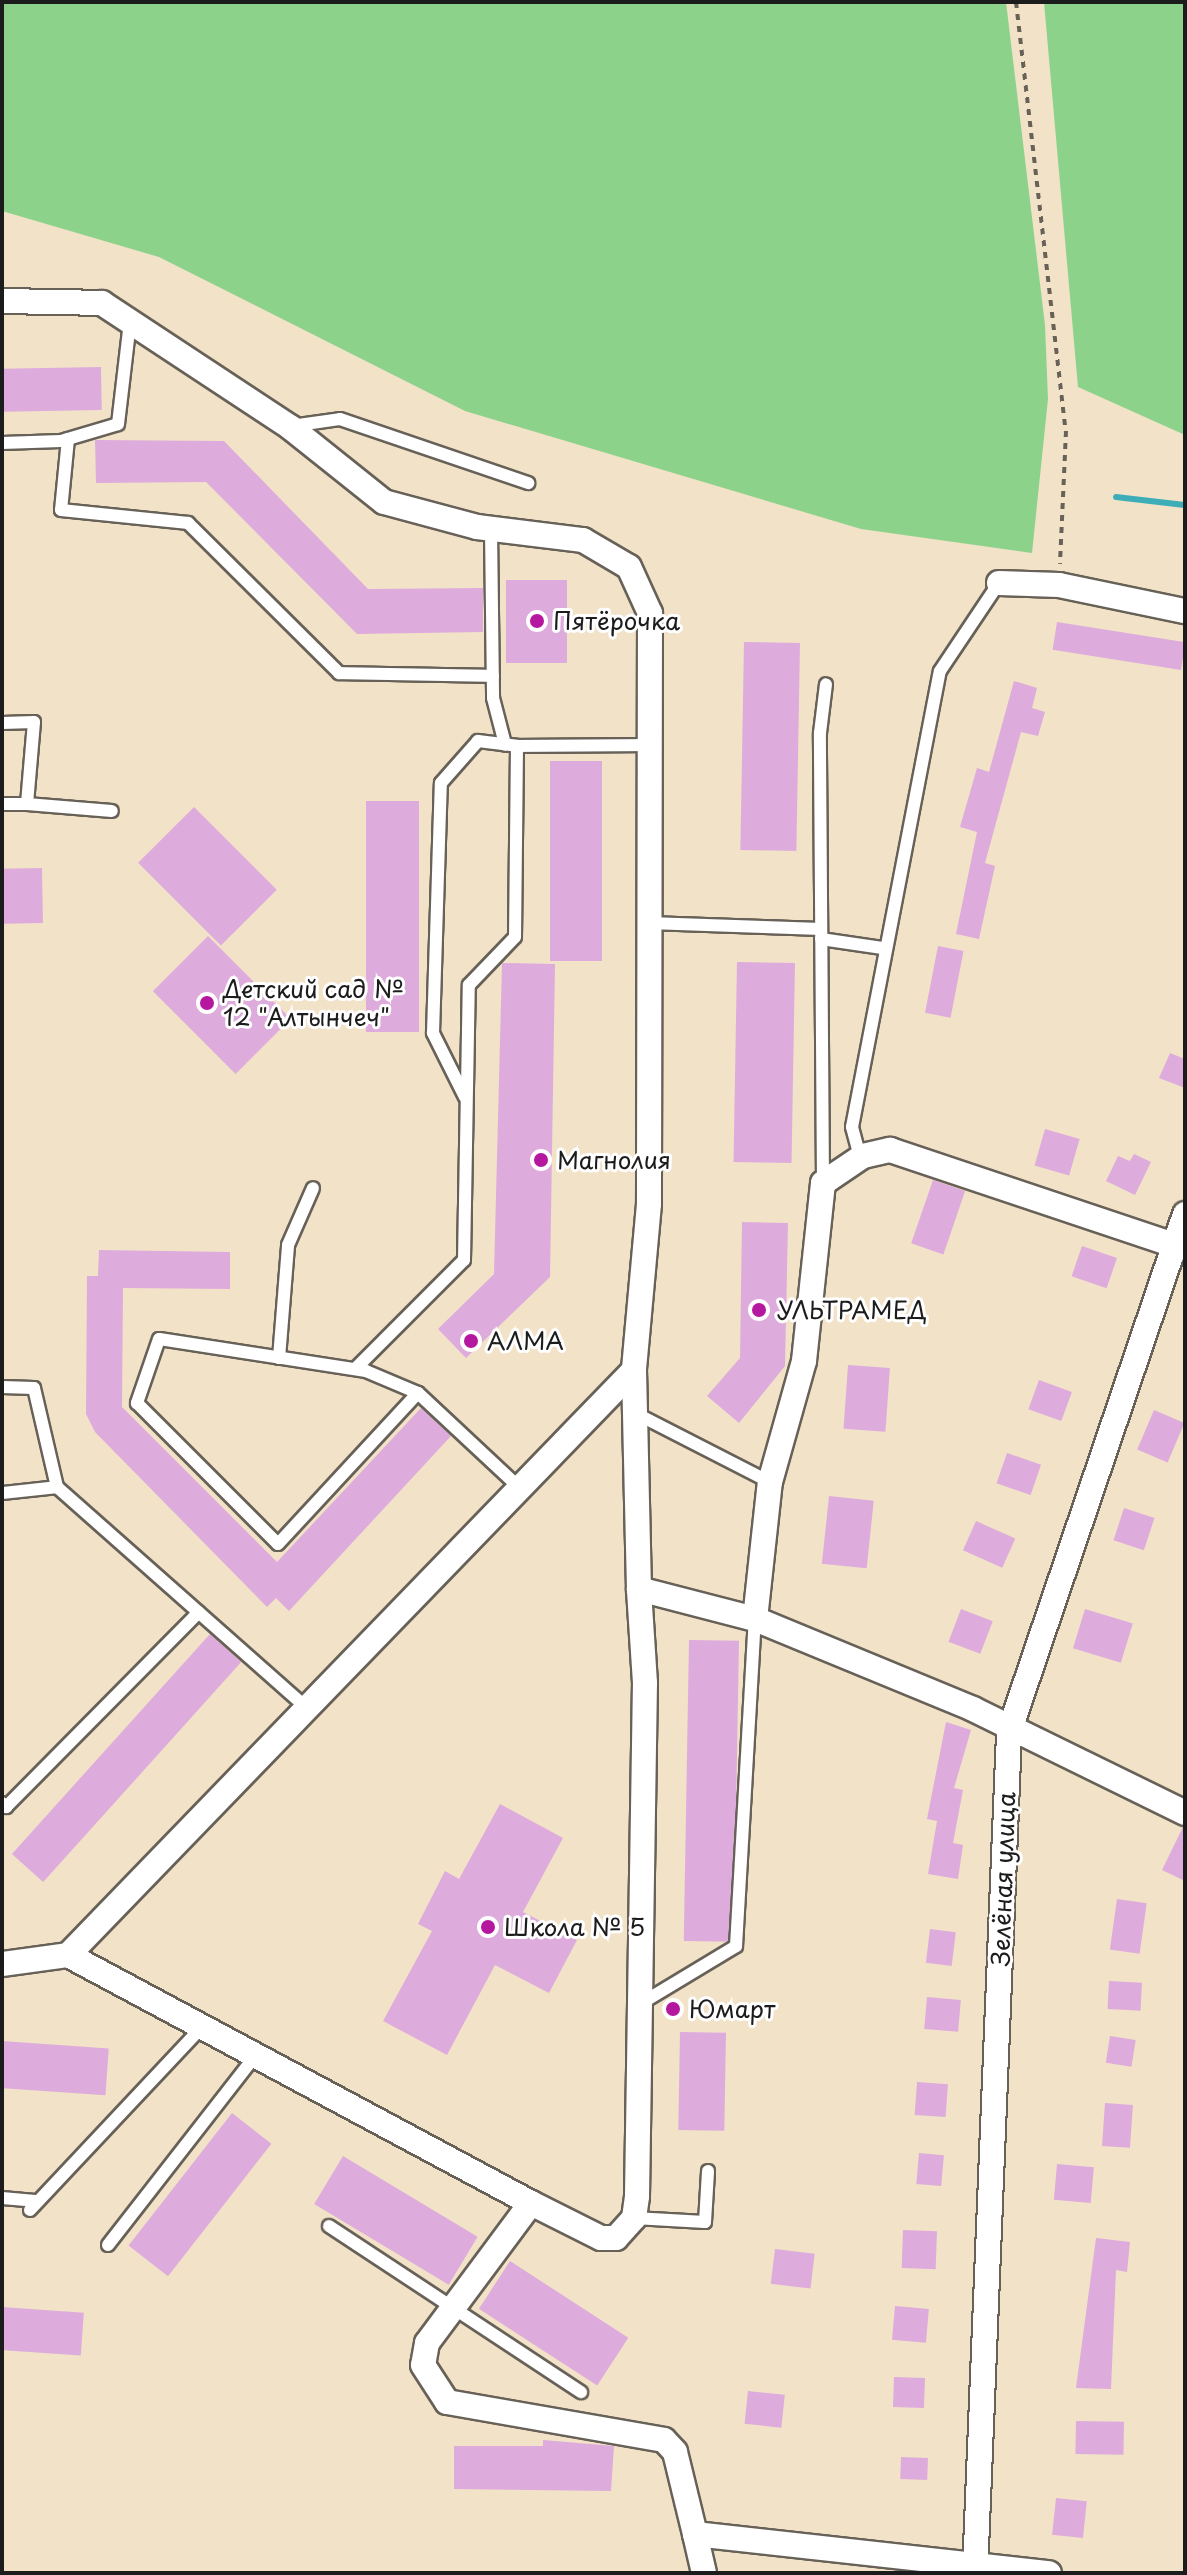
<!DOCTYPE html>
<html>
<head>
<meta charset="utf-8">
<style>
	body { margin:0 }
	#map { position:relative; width:1187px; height:2575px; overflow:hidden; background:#f2e2c8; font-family:"Playpen Sans",sans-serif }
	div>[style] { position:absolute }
	.green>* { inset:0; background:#8dd28b }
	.stream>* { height:6px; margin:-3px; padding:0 3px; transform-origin:3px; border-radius:3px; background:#3daeb8 }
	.building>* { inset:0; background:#ddacdc; transform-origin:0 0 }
	.path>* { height:4px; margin-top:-2px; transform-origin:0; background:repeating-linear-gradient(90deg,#676158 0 6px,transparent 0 12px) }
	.roads { filter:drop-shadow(2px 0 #676158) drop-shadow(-2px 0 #676158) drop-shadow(0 2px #676158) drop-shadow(0 -2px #676158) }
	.service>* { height:12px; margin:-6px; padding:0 6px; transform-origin:6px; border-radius:6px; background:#fff }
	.minor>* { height:24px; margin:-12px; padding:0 12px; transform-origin:12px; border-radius:12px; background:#fff }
	.dots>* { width:22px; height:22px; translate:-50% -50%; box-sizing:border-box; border:4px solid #fff; border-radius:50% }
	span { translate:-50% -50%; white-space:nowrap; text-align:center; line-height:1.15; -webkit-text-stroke:6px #fff; paint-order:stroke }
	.poi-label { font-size:24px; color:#1c1c1c }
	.left { translate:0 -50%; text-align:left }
	.street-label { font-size:24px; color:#1c1c1c }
	.frame { position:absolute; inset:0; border:4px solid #1c1c1c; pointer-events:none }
</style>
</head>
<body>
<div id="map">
	<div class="green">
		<i style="clip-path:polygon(2px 2px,1006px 2px,1045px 325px,1048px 399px,1032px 553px,861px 529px,465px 411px,159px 257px,2px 211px)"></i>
		<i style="clip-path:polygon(1044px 2px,1185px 2px,1185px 435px,1078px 387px)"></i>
	</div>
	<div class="stream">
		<i style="left:1116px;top:497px;width:69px;rotate:6.6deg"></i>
	</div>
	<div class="building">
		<i style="left:101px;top:367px;width:43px;height:99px;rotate:89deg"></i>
		<i style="clip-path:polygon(95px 440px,224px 441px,368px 589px,483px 588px,483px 632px,357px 634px,206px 482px,96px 483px)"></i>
		<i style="left:506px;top:580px;width:61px;height:83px"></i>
		<i style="left:1057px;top:622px;width:130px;height:28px;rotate:9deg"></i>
		<i style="left:744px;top:642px;width:56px;height:208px;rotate:1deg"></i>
		<i style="clip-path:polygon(1014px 681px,1037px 688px,1032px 708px,1045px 712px,1038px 736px,1021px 732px,985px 863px,995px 866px,979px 939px,956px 934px,977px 832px,960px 827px,977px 768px,989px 772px)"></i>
		<i style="left:550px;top:761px;width:52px;height:200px"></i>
		<i style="left:366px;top:801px;width:53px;height:231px"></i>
		<i style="left:194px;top:807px;width:117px;height:79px;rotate:45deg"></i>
		<i style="left:42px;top:868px;width:55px;height:40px;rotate:89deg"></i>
		<i style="left:208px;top:936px;width:117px;height:78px;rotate:45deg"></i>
		<i style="left:938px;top:946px;width:26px;height:68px;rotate:11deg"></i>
		<i style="left:737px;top:962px;width:58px;height:200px;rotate:1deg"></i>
		<i style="clip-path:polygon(502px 963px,555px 964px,550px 1277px,466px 1358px,438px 1329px,494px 1274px)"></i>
		<i style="clip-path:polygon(1170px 1053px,1185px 1059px,1185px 1088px,1159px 1078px)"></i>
		<i style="left:1045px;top:1129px;width:36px;height:38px;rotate:16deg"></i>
		<i style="clip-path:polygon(1134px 1154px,1151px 1162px,1135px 1195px,1106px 1181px,1118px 1156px,1130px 1161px)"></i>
		<i style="left:933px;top:1180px;width:34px;height:67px;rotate:19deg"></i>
		<i style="clip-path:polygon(742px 1222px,788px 1223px,785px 1366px,739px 1423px,707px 1396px,740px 1358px)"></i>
		<i style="left:1082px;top:1246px;width:37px;height:32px;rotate:19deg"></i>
		<i style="clip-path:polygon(99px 1250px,230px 1252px,230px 1289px,123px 1288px,122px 1407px,277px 1562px,421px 1408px,451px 1436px,289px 1611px,276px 1598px,267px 1607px,95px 1432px,86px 1414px,87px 1276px,98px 1276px)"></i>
		<i style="left:848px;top:1365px;width:42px;height:64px;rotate:4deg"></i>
		<i style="left:1039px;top:1380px;width:35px;height:31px;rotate:20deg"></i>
		<i style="left:1154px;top:1410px;width:33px;height:43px;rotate:23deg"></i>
		<i style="left:1007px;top:1453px;width:36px;height:32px;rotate:19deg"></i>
		<i style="left:829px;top:1496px;width:45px;height:68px;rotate:6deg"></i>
		<i style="left:1124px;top:1508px;width:32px;height:34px;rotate:18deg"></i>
		<i style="left:976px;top:1521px;width:43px;height:32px;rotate:24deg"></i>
		<i style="left:961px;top:1609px;width:34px;height:35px;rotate:21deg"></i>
		<i style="left:1085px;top:1609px;width:50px;height:41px;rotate:17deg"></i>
		<i style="left:210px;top:1634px;width:42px;height:296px;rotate:42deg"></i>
		<i style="left:689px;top:1640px;width:50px;height:301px;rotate:1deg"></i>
		<i style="clip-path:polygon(946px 1722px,971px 1730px,954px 1788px,963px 1790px,953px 1843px,963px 1845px,958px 1879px,928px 1874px,937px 1821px,927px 1819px)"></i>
		<i style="clip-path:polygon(500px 1804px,563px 1838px,523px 1912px,577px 1940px,549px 1993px,495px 1965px,447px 2055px,383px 2021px,432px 1931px,418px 1924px,445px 1871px,459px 1879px)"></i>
		<i style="clip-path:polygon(1183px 1827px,1185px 1828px,1185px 1881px,1162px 1870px)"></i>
		<i style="left:1117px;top:1899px;width:30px;height:51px;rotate:8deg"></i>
		<i style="left:930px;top:1929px;width:26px;height:34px;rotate:7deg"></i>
		<i style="left:1109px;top:1981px;width:33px;height:28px;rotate:3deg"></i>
		<i style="left:927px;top:1997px;width:34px;height:32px;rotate:5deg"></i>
		<i style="left:680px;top:2032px;width:46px;height:98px;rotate:1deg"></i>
		<i style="left:1110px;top:2036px;width:26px;height:27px;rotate:9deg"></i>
		<i style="left:2px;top:2041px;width:107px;height:47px;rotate:4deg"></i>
		<i style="left:917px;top:2082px;width:31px;height:33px;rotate:4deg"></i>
		<i style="left:1105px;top:2103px;width:28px;height:43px;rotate:4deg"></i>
		<i style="left:232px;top:2113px;width:50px;height:168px;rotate:38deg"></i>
		<i style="left:919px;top:2153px;width:25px;height:31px;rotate:5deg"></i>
		<i style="left:343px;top:2156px;width:157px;height:56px;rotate:31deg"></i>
		<i style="left:1057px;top:2164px;width:37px;height:36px;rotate:5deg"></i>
		<i style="left:903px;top:2230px;width:34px;height:38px;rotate:2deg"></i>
		<i style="clip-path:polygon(1096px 2238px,1130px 2242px,1127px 2272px,1116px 2270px,1111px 2389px,1076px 2388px)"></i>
		<i style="left:775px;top:2249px;width:40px;height:35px;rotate:7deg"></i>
		<i style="left:510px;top:2261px;width:141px;height:57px;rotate:33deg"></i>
		<i style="left:895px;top:2306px;width:34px;height:34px;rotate:5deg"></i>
		<i style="left:2px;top:2307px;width:82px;height:43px;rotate:4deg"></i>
		<i style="left:894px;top:2377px;width:31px;height:30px;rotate:2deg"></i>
		<i style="left:748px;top:2391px;width:37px;height:33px;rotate:6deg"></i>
		<i style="left:1076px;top:2421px;width:48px;height:33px;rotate:1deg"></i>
		<i style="clip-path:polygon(543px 2440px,614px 2446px,611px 2491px,454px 2489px,454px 2446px,543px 2446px)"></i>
		<i style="left:901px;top:2457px;width:27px;height:22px;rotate:2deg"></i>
		<i style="left:1056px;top:2498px;width:31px;height:37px;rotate:6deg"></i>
	</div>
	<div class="path">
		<i style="left:1016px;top:2px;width:432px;rotate:83.4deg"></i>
		<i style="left:1066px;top:431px;width:133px;rotate:92.6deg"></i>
	</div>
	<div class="roads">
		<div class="service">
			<i style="left:291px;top:426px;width:49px;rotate:-8.1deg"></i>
			<i style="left:340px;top:419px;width:199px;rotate:18.8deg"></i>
			<i style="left:68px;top:439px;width:71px;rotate:95.6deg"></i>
			<i style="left:61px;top:510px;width:128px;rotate:5.8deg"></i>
			<i style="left:188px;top:523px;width:213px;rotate:44.8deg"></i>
			<i style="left:339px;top:673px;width:154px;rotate:1.1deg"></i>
			<i style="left:2px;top:443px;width:59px;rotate:-1.9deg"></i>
			<i style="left:61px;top:441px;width:59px;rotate:-16.6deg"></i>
			<i style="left:118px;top:424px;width:103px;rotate:-83.3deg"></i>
			<i style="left:491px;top:529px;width:169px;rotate:89.3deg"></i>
			<i style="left:493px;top:698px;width:48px;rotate:75.4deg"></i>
			<i style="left:2px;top:723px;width:32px;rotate:-2deg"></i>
			<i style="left:34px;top:722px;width:82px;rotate:94.9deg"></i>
			<i style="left:27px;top:804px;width:25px;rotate:180deg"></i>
			<i style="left:27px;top:804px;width:85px;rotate:4.7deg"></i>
			<i style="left:649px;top:923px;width:172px;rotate:2deg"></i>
			<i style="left:821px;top:939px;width:62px;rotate:8.4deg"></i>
			<i style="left:465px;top:1097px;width:72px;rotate:-116.6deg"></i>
			<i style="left:433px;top:1033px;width:250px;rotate:-88.2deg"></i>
			<i style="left:441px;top:783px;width:56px;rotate:-48.6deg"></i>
			<i style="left:478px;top:741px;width:39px;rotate:7deg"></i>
			<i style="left:860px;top:1157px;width:31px;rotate:-105deg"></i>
			<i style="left:852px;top:1127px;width:464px;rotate:-79.1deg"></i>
			<i style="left:940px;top:671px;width:106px;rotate:-56.2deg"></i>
			<i style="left:823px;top:1183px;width:450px;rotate:-90.4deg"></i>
			<i style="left:820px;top:733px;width:49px;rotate:-83deg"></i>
			<i style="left:279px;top:1358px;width:113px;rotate:-85.4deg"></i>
			<i style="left:288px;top:1245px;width:62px;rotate:-66.3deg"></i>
			<i style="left:355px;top:1369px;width:154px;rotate:-45deg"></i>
			<i style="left:464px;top:1260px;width:275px;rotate:-89deg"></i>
			<i style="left:469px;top:985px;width:66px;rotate:-46.2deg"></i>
			<i style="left:515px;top:937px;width:191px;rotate:-89.4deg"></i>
			<i style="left:517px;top:746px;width:133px;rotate:-0.4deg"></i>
			<i style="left:2px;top:1387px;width:32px;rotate:2deg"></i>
			<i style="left:34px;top:1388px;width:102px;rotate:76.9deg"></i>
			<i style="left:57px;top:1487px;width:334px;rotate:41.5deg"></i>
			<i style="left:418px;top:1393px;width:56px;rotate:-157.1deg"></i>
			<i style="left:366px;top:1371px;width:209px;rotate:-171.2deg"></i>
			<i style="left:159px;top:1339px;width:68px;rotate:109deg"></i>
			<i style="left:137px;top:1403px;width:199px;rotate:45deg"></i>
			<i style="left:278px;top:1544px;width:206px;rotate:-47.2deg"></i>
			<i style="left:418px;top:1393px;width:139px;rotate:43deg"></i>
			<i style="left:635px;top:1413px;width:152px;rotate:27.1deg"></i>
			<i style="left:2px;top:1493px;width:55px;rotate:-6.2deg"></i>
			<i style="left:2px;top:1803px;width:6px;rotate:45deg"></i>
			<i style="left:6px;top:1807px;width:274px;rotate:-45.3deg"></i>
			<i style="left:640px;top:2004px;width:112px;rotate:-31.1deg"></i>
			<i style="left:736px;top:1946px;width:328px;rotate:-86.7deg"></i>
			<i style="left:2px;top:2198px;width:36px;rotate:5deg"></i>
			<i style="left:30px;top:2210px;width:251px;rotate:-46.8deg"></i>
			<i style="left:634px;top:2218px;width:71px;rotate:3.2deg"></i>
			<i style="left:705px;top:2222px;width:51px;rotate:-86.6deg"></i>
			<i style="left:329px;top:2226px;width:302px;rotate:33.4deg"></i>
			<i style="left:108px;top:2245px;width:239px;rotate:-52.1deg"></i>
		</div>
		<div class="minor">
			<i style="left:2px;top:301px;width:100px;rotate:1.1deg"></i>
			<i style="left:102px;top:303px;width:225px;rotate:33.4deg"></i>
			<i style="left:290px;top:427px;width:120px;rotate:38.6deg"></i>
			<i style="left:384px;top:502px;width:96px;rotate:15deg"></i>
			<i style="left:477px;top:527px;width:107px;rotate:7deg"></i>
			<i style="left:583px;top:540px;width:53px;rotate:30.4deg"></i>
			<i style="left:629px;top:567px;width:51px;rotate:65.5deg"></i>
			<i style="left:650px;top:613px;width:591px;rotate:90.1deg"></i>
			<i style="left:649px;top:1204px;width:167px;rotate:95.2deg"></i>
			<i style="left:634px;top:1370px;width:814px;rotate:134.05deg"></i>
			<i style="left:68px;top:1955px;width:67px;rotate:172.2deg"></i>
			<i style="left:999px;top:583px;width:60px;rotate:1.9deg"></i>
			<i style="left:1059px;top:585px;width:129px;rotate:11.7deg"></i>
			<i style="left:634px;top:1370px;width:219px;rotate:88.7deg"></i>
			<i style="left:639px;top:1589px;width:120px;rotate:14.5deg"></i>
			<i style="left:755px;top:1619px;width:236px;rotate:22.4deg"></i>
			<i style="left:973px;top:1709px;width:236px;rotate:26.1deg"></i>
			<i style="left:755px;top:1619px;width:138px;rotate:-83.8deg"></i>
			<i style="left:770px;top:1482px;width:126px;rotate:-74.3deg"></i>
			<i style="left:804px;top:1361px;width:179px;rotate:-83.9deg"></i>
			<i style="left:823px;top:1183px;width:48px;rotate:-34deg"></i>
			<i style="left:863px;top:1156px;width:28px;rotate:-13deg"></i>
			<i style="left:890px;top:1150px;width:309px;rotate:18.5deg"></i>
			<i style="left:68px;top:1955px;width:525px;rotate:28.18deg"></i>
			<i style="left:531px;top:2203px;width:78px;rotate:26.6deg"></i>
			<i style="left:601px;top:2238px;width:15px"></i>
			<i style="left:616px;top:2238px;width:27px;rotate:-48deg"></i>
			<i style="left:634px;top:2218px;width:22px;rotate:-82deg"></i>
			<i style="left:637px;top:2196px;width:513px;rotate:-89.11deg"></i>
			<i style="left:645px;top:1683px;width:94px;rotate:-93.7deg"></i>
			<i style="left:531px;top:2203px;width:174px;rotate:126.6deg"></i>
			<i style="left:427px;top:2343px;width:22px;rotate:100deg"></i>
			<i style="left:423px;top:2365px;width:44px;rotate:57deg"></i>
			<i style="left:447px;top:2402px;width:220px;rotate:9.9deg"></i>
			<i style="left:664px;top:2440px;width:16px;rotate:47deg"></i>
			<i style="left:675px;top:2452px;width:84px;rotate:76.3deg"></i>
			<i style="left:695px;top:2534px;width:356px;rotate:6.3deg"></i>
			<i style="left:695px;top:2534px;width:40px;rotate:77deg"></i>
			<i style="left:975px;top:2573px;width:842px;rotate:-87.68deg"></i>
			<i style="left:1009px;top:1732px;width:547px;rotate:-71.23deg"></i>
		</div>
	</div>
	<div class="dots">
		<i style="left:537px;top:621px;background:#b5179e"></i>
		<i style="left:207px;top:1003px;background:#b5179e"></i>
		<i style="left:541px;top:1160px;background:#b5179e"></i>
		<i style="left:759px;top:1310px;background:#b5179e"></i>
		<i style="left:471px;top:1341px;background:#b5179e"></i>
		<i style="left:488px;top:1927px;background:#b5179e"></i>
		<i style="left:673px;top:2009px;background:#b5179e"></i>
	</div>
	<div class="poi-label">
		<span class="left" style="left:553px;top:621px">Пятёрочка</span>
		<span class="left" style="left:223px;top:1003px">Детский сад №<br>12 "Алтынчеч"</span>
		<span class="left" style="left:557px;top:1160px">Магнолия</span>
		<span class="left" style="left:777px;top:1310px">УЛЬТРАМЕД</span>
		<span class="left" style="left:487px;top:1341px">АЛМА</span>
		<span class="left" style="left:504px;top:1927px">Школа № 5</span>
		<span class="left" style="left:689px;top:2009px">Юмарт</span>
	</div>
	<div class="street-label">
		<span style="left:1003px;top:1879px;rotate:-88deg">Зелёная улица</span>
	</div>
	<div class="frame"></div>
</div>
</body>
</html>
